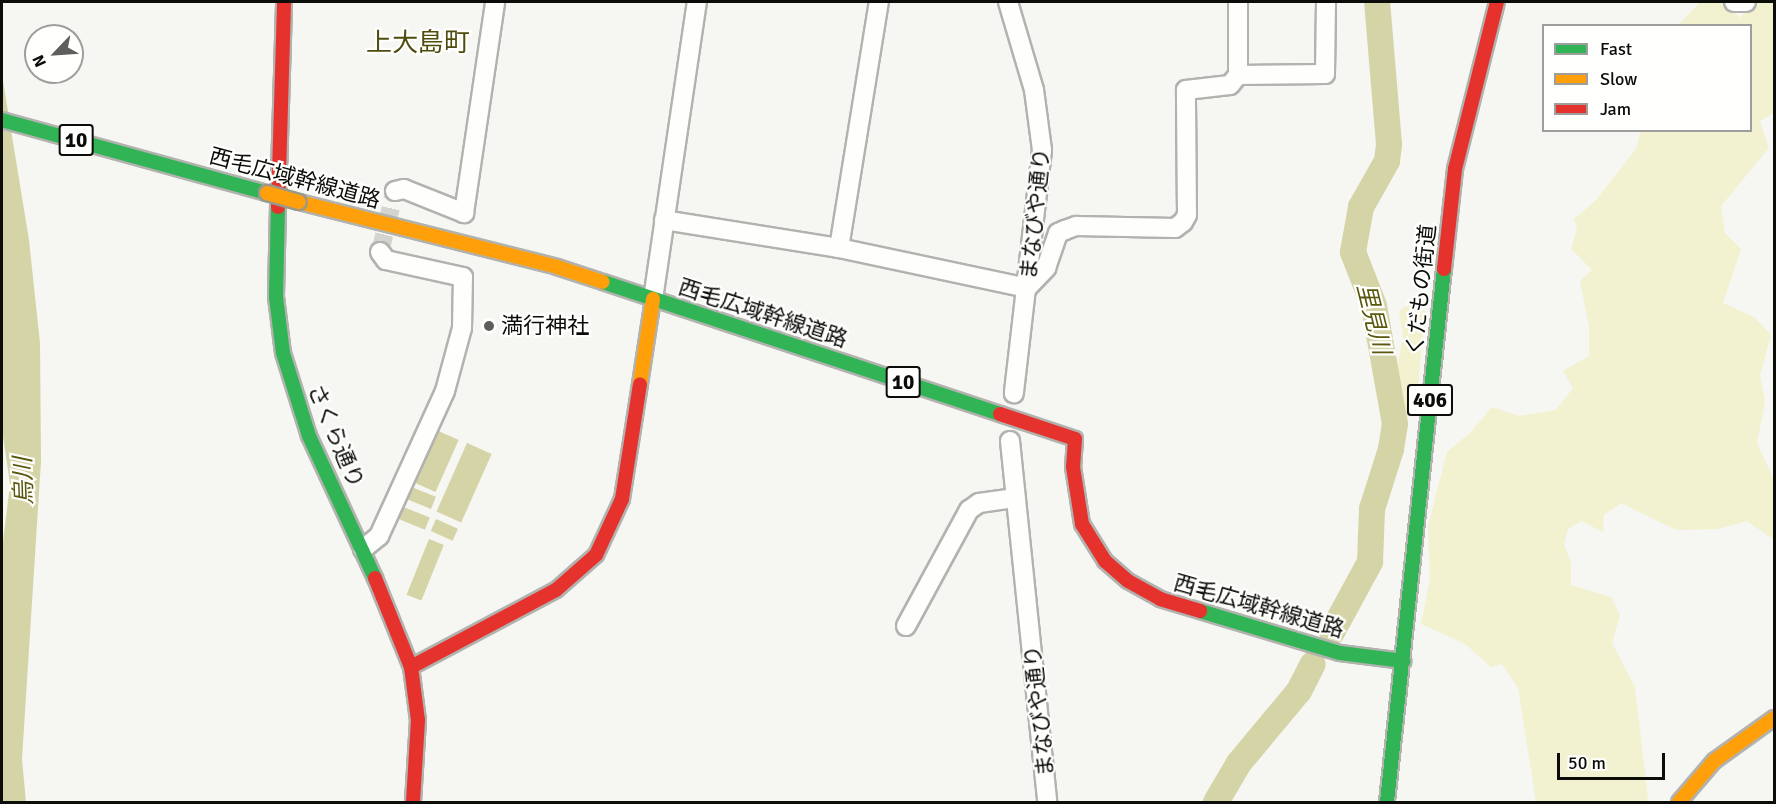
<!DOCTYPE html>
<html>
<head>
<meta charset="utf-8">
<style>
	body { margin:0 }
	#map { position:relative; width:1776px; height:804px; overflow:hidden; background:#f6f6f2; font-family:Signika,"Noto Sans JP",sans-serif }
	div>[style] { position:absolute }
	.green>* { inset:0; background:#f2f2d1 }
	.water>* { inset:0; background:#d5d4a7; transform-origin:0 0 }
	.river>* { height:26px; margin:-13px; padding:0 13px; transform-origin:13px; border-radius:13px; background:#d5d4a7 }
	.street-tunnel>* { height:18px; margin-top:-9px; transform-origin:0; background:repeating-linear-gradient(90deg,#d3d3cf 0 18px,transparent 0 27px) }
	.roads { filter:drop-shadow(2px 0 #b2b2af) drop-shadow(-2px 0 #b2b2af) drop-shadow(0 2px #b2b2af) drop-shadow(0 -2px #b2b2af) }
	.street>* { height:18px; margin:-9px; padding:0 9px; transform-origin:9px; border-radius:9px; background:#fefefd }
	.fast>* { height:14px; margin:-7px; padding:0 7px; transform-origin:7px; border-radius:7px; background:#30b455 }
	.slow>* { height:14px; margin:-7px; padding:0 7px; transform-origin:7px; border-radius:7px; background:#ff9f0a }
	.jam>* { height:14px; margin:-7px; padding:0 7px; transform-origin:7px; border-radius:7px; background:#e5322d }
	.bridges { filter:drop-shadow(2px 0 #9a998a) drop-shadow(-2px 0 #9a998a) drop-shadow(0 2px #9a998a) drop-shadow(0 -2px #9a998a) }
	.slow-bridge>* { height:14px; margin:-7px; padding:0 7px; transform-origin:7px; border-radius:7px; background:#ff9f0a }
	.dots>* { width:16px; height:16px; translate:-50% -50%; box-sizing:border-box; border:3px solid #fffffe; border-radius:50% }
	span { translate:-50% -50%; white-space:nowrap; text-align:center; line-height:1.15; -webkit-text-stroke:4.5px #fffffe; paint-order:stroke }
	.shield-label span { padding:2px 4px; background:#fffffe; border:2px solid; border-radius:4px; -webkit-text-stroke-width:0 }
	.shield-label { font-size:21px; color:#0c0c09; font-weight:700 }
	.street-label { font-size:22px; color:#0c0c09 }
	.poi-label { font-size:22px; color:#0c0c09 }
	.left { translate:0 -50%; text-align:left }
	.water-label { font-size:24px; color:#5b580e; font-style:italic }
	.quarter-label { font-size:26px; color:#4f4c0d }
	.frame { position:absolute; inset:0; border:3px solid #0c0c09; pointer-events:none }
	.legend { position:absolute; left:1542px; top:24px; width:210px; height:108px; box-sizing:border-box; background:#fffffe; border:2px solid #9e9e9c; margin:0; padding:8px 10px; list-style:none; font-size:18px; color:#0c0c09 }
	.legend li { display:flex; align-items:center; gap:12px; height:30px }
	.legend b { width:30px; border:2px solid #9e9e9c }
	.north { position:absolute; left:24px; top:24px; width:60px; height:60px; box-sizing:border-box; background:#fffffe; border:2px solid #9e9e9c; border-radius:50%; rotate:245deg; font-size:16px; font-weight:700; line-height:24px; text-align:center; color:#0c0c09 }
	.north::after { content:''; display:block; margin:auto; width:21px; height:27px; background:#5e5e5b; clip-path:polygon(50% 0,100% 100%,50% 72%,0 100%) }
	.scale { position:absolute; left:1557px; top:753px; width:108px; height:27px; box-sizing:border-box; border:3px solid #0c0c09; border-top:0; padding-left:8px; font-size:18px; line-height:21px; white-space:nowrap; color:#0c0c09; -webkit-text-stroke:4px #fffffe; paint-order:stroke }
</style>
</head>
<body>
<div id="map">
	<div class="green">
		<i style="clip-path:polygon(1700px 2px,1724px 2px,1740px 18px,1752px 2px,1774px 2px,1774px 113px,1760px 121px,1769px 148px,1721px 206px,1725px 233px,1741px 249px,1723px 303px,1754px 317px,1771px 335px,1760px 375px,1765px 402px,1757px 443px,1774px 480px,1774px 540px,1747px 521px,1718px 529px,1676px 530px,1621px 503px,1604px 515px,1603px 532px,1581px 521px,1568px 529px,1564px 544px,1571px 563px,1571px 585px,1611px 597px,1620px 615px,1612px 643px,1635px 687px,1648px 798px,1647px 802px,1536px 802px,1518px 688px,1502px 664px,1491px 667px,1465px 644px,1421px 624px,1430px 579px,1428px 526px,1447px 452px,1471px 432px,1492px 407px,1519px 416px,1556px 410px,1573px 388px,1563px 371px,1589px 356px,1589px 326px,1580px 281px,1592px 270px,1571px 249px,1577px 229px,1574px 219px,1596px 200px,1636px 149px,1641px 131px,1750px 130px,1750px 26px,1678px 25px)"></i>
		<i style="clip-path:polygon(1408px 305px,1425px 311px,1416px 409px,1406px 419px,1398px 417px,1394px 385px,1403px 337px,1399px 311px)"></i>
	</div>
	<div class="water">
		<i style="clip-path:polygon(2px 75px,29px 240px,40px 343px,41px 461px,22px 759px,26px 802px,2px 802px,2px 550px,10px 484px,2px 429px)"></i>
		<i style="left:434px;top:429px;width:27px;height:57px;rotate:24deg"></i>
		<i style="left:467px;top:443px;width:27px;height:75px;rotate:24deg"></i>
		<i style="left:409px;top:486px;width:29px;height:13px;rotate:22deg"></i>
		<i style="left:401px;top:506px;width:31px;height:13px;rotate:22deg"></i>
		<i style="left:436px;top:519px;width:24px;height:13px;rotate:24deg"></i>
		<i style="left:429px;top:539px;width:16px;height:60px;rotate:22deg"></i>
	</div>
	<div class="river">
		<i style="left:1332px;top:632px;width:80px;rotate:-61.5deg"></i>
		<i style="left:1370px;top:562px;width:53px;rotate:-87.8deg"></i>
		<i style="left:1372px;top:509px;width:63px;rotate:-72.4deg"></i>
		<i style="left:1391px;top:449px;width:25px;rotate:-81deg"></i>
		<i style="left:1395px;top:424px;width:120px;rotate:-100.1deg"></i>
		<i style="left:1374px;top:306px;width:58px;rotate:-111.3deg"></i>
		<i style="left:1353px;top:252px;width:46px;rotate:-79.9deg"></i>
		<i style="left:1361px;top:207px;width:53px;rotate:-60.5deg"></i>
		<i style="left:1387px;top:161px;width:17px;rotate:-83deg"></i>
		<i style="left:1389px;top:144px;width:143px;rotate:-94.8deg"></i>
		<i style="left:1216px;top:802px;width:45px;rotate:-59.5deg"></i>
		<i style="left:1239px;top:763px;width:94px;rotate:-50.2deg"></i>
		<i style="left:1299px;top:691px;width:30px;rotate:-63deg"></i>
	</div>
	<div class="street-tunnel">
		<i style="left:380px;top:252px;width:63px;rotate:-76.2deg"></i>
	</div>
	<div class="roads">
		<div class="street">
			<i style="left:1008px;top:2px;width:92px;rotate:73.5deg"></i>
			<i style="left:1034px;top:90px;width:61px;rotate:82.4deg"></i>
			<i style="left:1042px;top:150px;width:245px;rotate:96.6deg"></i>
			<i style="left:1734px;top:2px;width:12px"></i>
			<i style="left:1238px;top:75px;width:73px;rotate:-90deg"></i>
			<i style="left:395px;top:191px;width:9px;rotate:-13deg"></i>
			<i style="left:404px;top:189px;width:65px;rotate:21.8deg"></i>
			<i style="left:464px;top:213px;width:213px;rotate:-81.6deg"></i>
			<i style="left:664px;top:220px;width:177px;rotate:9.1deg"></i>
			<i style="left:839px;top:248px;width:192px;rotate:12deg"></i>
			<i style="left:1027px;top:288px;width:28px;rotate:-46deg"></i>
			<i style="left:1046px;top:268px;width:37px;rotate:-71deg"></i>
			<i style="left:1058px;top:233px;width:8px;rotate:-23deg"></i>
			<i style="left:1065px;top:230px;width:12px;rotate:-20deg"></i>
			<i style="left:1076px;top:226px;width:99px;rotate:1.2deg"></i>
			<i style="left:1175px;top:228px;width:10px;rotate:-37deg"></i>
			<i style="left:1183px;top:222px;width:8px;rotate:-60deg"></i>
			<i style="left:1187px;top:215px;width:125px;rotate:-90.5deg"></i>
			<i style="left:1186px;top:90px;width:44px;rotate:-6.5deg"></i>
			<i style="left:1230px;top:85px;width:13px;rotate:-51deg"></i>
			<i style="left:1238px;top:75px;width:87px;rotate:-0.7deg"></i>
			<i style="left:1325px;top:74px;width:72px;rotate:-89.2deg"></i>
			<i style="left:839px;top:248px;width:249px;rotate:-80.8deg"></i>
			<i style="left:653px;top:299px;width:300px;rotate:-81.6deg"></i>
			<i style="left:1010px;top:441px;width:363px;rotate:84.1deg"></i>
			<i style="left:363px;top:549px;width:21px;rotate:-39deg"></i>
			<i style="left:379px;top:536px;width:159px;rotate:-65.5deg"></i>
			<i style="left:445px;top:391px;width:65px;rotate:-74.9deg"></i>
			<i style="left:462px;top:328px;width:51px;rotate:-88.9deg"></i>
			<i style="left:463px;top:277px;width:79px;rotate:-167.6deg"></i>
			<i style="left:386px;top:260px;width:10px;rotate:-127deg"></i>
			<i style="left:906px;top:626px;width:132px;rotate:-61.5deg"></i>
			<i style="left:969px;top:510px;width:12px;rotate:-35deg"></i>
			<i style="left:979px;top:503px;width:37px;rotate:-8deg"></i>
		</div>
		<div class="fast">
			<i style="left:2px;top:120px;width:275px;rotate:15.4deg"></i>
			<i style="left:278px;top:207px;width:90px;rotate:91.3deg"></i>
			<i style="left:276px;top:297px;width:56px;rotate:82.9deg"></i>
			<i style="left:283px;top:353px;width:87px;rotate:72.6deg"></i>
			<i style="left:309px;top:436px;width:157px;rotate:65.1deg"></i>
			<i style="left:603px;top:282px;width:418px;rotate:18.4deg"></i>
			<i style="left:1200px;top:611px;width:146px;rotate:16.7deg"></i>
			<i style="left:1340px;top:653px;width:64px;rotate:7.2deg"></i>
			<i style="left:1387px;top:802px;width:536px;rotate:-83.9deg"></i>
		</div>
		<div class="slow">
			<i style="left:299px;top:202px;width:266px;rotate:14.1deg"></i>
			<i style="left:557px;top:267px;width:48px;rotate:18.1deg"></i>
			<i style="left:640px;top:384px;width:86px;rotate:-81.3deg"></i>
			<i style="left:1679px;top:802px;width:54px;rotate:-49.5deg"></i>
			<i style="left:1714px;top:761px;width:74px;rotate:-35.6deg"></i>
		</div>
		<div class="jam">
			<i style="left:278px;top:207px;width:205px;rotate:-88.3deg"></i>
			<i style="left:1444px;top:269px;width:101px;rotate:-83.7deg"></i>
			<i style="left:1455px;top:169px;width:172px;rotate:-75.9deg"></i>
			<i style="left:1000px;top:414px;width:79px;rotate:18.4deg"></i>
			<i style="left:1075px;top:439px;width:28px;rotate:94deg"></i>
			<i style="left:1073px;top:467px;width:58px;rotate:81deg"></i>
			<i style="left:1082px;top:524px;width:44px;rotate:58.1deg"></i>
			<i style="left:1105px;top:561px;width:30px;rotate:41deg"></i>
			<i style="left:1128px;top:581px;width:37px;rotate:29deg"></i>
			<i style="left:1160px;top:599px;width:42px;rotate:16.7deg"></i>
			<i style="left:375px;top:578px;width:96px;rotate:68deg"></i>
			<i style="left:411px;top:667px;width:53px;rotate:82.5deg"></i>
			<i style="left:418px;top:720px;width:82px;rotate:93.5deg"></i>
			<i style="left:411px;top:667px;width:164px;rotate:-28deg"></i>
			<i style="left:556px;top:590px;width:53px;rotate:-41.2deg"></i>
			<i style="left:596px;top:555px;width:62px;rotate:-65.1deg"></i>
			<i style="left:622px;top:499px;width:116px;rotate:-81.1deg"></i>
		</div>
	</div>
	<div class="bridges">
		<div class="slow-bridge">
			<i style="left:267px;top:193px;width:33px;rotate:16deg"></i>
		</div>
	</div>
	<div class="dots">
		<i style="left:489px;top:326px;background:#5e5e5b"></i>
	</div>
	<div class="shield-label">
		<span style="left:76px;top:140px">10</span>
		<span style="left:903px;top:382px">10</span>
		<span style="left:1430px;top:400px">406</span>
	</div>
	<div class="street-label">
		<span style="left:295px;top:178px;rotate:15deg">西毛広域幹線道路</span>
		<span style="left:1035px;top:214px;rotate:-84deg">まなびや通り</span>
		<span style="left:1421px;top:290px;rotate:-84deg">くだもの街道</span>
		<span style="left:763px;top:313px;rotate:18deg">西毛広域幹線道路</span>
		<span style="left:336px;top:436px;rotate:67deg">さくら通り</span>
		<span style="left:1259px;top:606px;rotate:16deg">西毛広域幹線道路</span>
		<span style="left:1039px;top:711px;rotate:-96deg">まなびや通り</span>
	</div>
	<div class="poi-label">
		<span class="left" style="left:501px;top:326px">満行神社</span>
	</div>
	<div class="water-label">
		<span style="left:1373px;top:319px;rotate:76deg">里見川</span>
		<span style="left:24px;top:481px;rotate:-92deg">烏川</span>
	</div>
	<div class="quarter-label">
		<span style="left:418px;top:44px">上大島町</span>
	</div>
	<div class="frame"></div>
	<ul class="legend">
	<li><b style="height:8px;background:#30b455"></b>Fast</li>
	<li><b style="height:8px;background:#ff9f0a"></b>Slow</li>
	<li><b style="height:8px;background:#e5322d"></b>Jam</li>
	</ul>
	<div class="north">N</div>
	<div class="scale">50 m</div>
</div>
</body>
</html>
